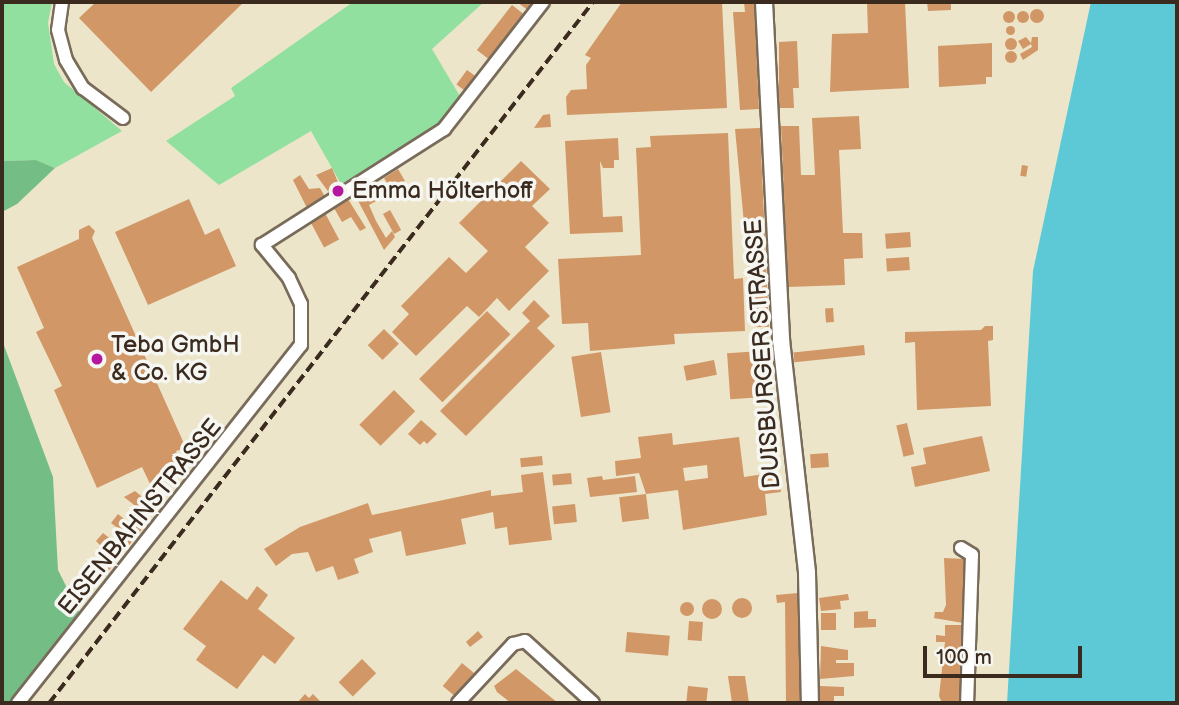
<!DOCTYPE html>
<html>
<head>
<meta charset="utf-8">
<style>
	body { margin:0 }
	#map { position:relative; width:1179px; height:705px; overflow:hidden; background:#ece5c9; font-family:"Balsamiq Sans",sans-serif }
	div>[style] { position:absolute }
	.green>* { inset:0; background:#91e09f }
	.forest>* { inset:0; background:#74be86 }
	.water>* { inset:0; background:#5dc9d7 }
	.building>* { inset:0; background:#d19766; transform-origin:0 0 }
	.round { border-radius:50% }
	.roads { filter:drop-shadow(2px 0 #796b5a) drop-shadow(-2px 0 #796b5a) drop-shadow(0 2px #796b5a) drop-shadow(0 -2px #796b5a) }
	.minor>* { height:12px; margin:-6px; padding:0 6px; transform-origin:6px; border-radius:6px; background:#fff }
	.major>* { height:16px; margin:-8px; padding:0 8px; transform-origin:8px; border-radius:8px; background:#fff }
	.rail>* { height:3.5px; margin-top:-1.75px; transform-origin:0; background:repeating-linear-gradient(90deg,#3b2a1e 0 10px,transparent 0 15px) }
	.dots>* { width:19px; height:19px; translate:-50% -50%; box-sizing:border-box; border:4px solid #f6f6f2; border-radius:50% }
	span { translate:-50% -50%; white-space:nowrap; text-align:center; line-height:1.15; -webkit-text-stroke:7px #f6f6f2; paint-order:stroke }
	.poi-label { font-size:24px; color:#3b2a1e }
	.left { translate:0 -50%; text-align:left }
	.street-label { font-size:24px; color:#3b2a1e }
	.frame { position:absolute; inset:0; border:4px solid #3b2a1e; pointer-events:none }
	.scale { position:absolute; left:923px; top:646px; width:159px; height:32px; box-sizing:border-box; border:4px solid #3b2a1e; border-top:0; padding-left:9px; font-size:21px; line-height:24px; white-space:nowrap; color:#3b2a1e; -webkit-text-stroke:5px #f6f6f2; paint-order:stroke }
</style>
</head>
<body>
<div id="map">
	<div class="green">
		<i style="clip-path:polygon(2px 2px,52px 2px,48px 23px,54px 64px,64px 82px,122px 131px,55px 168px,36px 160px,2px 161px)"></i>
		<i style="clip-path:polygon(353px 2px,484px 2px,432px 49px,461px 98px,441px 127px,341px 184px,311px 131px,219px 185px,166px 141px,235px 96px,231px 88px)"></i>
	</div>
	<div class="forest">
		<i style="clip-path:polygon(36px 160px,55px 168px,17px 204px,2px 212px,2px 161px)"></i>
		<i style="clip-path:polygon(2px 340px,53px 477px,58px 570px,79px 612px,10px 703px,2px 703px)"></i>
	</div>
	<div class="water">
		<i style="clip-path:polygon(1091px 2px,1177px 2px,1177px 703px,1007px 703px,1033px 271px)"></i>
	</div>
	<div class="building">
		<i style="clip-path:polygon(96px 2px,244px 2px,151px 92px,79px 18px)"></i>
		<i style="clip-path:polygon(517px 2px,536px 2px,529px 11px)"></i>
		<i style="clip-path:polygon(622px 2px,722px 2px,727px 108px,567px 115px,566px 97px,571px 90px,587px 89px,586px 65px,591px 58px,585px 55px)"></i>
		<i style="clip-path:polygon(744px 2px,754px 2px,759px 109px,740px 110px,733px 12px,745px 12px)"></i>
		<i style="clip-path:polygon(867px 2px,905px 2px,909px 88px,830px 92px,832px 34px,868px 33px)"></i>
		<i style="clip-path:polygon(927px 2px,951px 2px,951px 10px,928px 11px)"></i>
		<i style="left:512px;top:5px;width:16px;height:57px;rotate:38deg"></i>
		<i class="round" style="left:1030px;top:9px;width:14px;height:14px"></i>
		<i class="round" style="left:1003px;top:11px;width:12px;height:12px"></i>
		<i class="round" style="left:1017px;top:11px;width:12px;height:12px"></i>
		<i class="round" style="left:1005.5px;top:25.5px;width:9px;height:9px"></i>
		<i style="clip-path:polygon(1026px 37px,1031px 43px,1032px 37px,1038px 37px,1038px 50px,1023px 60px,1020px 54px,1032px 47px,1031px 44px,1023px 49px,1018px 41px)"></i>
		<i class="round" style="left:1005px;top:38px;width:12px;height:12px"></i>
		<i style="clip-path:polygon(797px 41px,799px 88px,793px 88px,794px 108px,779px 108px,779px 42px)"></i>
		<i style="clip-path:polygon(992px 43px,992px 77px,986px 77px,986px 84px,939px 87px,938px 46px)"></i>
		<i class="round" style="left:1005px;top:51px;width:12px;height:12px"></i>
		<i style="left:467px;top:70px;width:14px;height:18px;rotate:36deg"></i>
		<i style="clip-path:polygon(550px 114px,551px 127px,534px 128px,543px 115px)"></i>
		<i style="clip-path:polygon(859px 116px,861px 149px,839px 150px,843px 233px,862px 233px,863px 258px,844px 259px,845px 285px,788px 287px,781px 126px,799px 126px,801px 175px,815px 175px,812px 118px)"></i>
		<i style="clip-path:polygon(760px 128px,769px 327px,754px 327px,735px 129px)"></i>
		<i style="clip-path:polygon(728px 133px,734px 279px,743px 278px,745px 331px,674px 334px,675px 344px,590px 351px,588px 323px,562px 324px,558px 259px,641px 255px,636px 148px,651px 147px,650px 136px)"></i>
		<i style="clip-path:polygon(618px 138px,619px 160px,614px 160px,614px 168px,603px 168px,600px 161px,603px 217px,622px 216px,623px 232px,570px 234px,565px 141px)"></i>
		<i style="clip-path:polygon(521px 161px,550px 189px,532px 206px,549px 223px,525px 247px,549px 271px,509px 311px,497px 298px,479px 317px,467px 306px,416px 356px,392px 332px,409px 314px,401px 306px,449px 257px,466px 273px,488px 251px,459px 223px)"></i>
		<i style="left:1022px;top:165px;width:6px;height:11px;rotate:9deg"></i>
		<i style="clip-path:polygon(332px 168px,340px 187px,330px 194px,316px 175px)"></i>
		<i style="clip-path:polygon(398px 169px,405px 181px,397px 185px,400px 193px,395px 196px,384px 178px)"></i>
		<i style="clip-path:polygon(300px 175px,309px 189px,320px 188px,325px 197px,307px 208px,293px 180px)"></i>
		<i style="clip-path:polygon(370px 186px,378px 200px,369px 205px,376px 221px,386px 238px,392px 231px,395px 237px,384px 250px,355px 195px)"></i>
		<i style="clip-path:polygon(189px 199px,205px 235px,219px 228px,236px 266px,148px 305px,115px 232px)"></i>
		<i style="clip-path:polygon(348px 199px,366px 228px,360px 231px,351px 217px,342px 222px,334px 208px)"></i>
		<i style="left:390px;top:210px;width:23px;height:8px;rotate:61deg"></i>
		<i style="left:325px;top:213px;width:30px;height:17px;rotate:62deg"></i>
		<i style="clip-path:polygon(89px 225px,95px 231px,92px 238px,186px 448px,176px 451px,185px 470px,151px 486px,142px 467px,97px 488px,54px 390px,62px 386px,36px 332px,44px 328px,17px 267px,79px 239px,79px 230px)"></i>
		<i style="left:910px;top:232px;width:15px;height:25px;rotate:86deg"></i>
		<i style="left:909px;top:257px;width:13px;height:23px;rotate:86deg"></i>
		<i style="clip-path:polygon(534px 300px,550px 316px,537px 328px,555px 346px,466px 436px,440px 411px,530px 321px,522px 313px)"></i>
		<i style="left:833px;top:308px;width:14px;height:8px;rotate:86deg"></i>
		<i style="left:487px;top:311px;width:33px;height:96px;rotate:45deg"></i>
		<i style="clip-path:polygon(985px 326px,993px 326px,993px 340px,988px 341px,991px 406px,917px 410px,915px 342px,905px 343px,905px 332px,981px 330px)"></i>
		<i style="left:384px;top:329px;width:21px;height:23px;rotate:45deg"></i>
		<i style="left:864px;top:345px;width:10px;height:71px;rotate:84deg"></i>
		<i style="left:761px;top:351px;width:46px;height:34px;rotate:86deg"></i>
		<i style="left:601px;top:352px;width:61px;height:30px;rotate:81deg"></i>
		<i style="left:714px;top:360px;width:15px;height:31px;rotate:79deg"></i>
		<i style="left:394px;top:390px;width:30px;height:49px;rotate:45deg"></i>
		<i style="clip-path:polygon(421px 420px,437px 434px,427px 444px,424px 441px,420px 445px,408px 434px)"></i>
		<i style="left:907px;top:423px;width:32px;height:11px;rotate:77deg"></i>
		<i style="clip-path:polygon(evenodd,672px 433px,673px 445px,739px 437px,744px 477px,778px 472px,781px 492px,765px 494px,767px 515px,683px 530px,678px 490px,646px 494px,639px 473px,616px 476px,615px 461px,641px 458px,638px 437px,672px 433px,707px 465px,708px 478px,685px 481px,683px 468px,707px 465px)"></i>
		<i style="clip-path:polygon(982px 436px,990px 471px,915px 487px,911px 467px,926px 464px,923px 448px)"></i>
		<i style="left:828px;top:453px;width:14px;height:18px;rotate:86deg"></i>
		<i style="left:542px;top:456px;width:9px;height:22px;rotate:84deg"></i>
		<i style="clip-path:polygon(543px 472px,552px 540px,509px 545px,507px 527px,495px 529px,493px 512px,461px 519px,466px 544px,406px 556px,401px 531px,369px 539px,373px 552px,354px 559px,359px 573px,338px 580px,333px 566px,316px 572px,308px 552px,292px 554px,276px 566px,264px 549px,300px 527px,368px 503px,372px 515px,491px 490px,491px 496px,523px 492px,521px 475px)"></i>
		<i style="left:571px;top:473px;width:11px;height:19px;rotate:85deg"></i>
		<i style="clip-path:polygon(602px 476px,603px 480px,635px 476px,637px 492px,590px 497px,587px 478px)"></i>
		<i style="clip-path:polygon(135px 491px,155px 507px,139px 522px,142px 529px,106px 574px,93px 564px,106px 551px,96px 541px,103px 533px,112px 540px,118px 537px,120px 530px,111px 523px,118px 514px,129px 523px,133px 518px,138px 508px,124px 497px)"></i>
		<i style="left:646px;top:494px;width:25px;height:27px;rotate:83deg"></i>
		<i style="left:575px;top:504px;width:18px;height:23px;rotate:84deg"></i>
		<i style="clip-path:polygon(944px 558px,965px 559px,963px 623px,934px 618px,935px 612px,943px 612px,946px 605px)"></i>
		<i style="clip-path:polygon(221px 580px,247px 600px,257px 586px,268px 595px,258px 609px,295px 638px,275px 664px,263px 655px,237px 689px,196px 660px,206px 646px,183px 629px)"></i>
		<i style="clip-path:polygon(798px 593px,800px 703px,786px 703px,785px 602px,777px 603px,776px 595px)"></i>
		<i style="clip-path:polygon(848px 594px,849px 600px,840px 601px,841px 609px,821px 611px,819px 598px)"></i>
		<i class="round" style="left:732px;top:598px;width:20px;height:20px"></i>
		<i class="round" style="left:702px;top:599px;width:20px;height:20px"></i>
		<i class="round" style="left:680px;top:602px;width:14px;height:14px"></i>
		<i style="clip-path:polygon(868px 611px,868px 619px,876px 619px,876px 627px,854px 628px,854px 612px)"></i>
		<i style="left:821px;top:613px;width:15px;height:17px"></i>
		<i style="left:689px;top:621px;width:14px;height:19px;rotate:4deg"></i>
		<i style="clip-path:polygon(945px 625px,963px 625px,960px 703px,942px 703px,939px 696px,945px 642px,936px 642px,936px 635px,945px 636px)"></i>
		<i style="clip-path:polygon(478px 631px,483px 637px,470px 647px,466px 642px)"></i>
		<i style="left:627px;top:632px;width:43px;height:20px;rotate:5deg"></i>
		<i style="clip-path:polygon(821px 646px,848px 650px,848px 660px,836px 660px,836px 663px,854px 663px,854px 676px,820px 679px)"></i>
		<i style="left:362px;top:659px;width:20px;height:33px;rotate:45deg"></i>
		<i style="left:462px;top:663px;width:16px;height:30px;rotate:40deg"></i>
		<i style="clip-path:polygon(516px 669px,558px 703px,511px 703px,497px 692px,494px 686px)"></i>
		<i style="clip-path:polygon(728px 676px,745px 676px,749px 703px,732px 703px)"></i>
		<i style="left:688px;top:686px;width:20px;height:16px;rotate:6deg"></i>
		<i style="clip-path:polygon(820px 686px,844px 687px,844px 696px,834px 696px,834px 703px,820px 703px)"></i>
		<i style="clip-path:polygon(305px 694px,309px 698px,313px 694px,322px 703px,297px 703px)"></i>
	</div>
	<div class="roads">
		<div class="minor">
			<i style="left:62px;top:2px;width:28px;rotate:98deg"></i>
			<i style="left:58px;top:30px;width:31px;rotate:75deg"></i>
			<i style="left:66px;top:60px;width:33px;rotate:59deg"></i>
			<i style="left:83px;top:88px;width:50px;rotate:36.9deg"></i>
			<i style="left:961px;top:548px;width:13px;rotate:32deg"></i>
			<i style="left:972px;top:555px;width:148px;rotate:91.9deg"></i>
			<i style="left:18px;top:703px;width:456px;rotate:-51.7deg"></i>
			<i style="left:301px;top:345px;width:41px;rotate:-90deg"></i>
			<i style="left:301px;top:304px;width:29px;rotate:-115deg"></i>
			<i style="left:289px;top:278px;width:43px;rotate:-129.3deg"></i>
			<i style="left:262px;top:245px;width:216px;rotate:-32.5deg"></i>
			<i style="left:444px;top:129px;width:161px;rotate:-52.1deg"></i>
			<i style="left:458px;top:703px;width:81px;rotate:-47deg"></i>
			<i style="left:513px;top:644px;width:12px;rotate:-14deg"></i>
			<i style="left:525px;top:641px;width:92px;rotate:42.4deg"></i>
		</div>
		<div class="major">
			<i style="left:764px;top:2px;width:338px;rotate:87.1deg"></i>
			<i style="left:781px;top:340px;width:234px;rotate:83.6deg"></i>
			<i style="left:807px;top:573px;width:130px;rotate:88.7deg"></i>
		</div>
	</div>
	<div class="rail">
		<i style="left:49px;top:703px;width:887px;rotate:-52.19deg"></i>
	</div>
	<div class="dots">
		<i style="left:338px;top:191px;background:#b5179e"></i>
		<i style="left:97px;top:359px;background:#b5179e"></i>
	</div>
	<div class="poi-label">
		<span class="left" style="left:352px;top:191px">Emma Hölterhoff</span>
		<span class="left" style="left:111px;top:359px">Teba GmbH<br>&amp; Co. KG</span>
	</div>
	<div class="street-label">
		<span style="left:763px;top:354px;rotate:-94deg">DUISBURGER STRASSE</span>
		<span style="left:140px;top:517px;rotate:-51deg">EISENBAHNSTRASSE</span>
	</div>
	<div class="frame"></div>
	<div class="scale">100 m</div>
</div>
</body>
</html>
